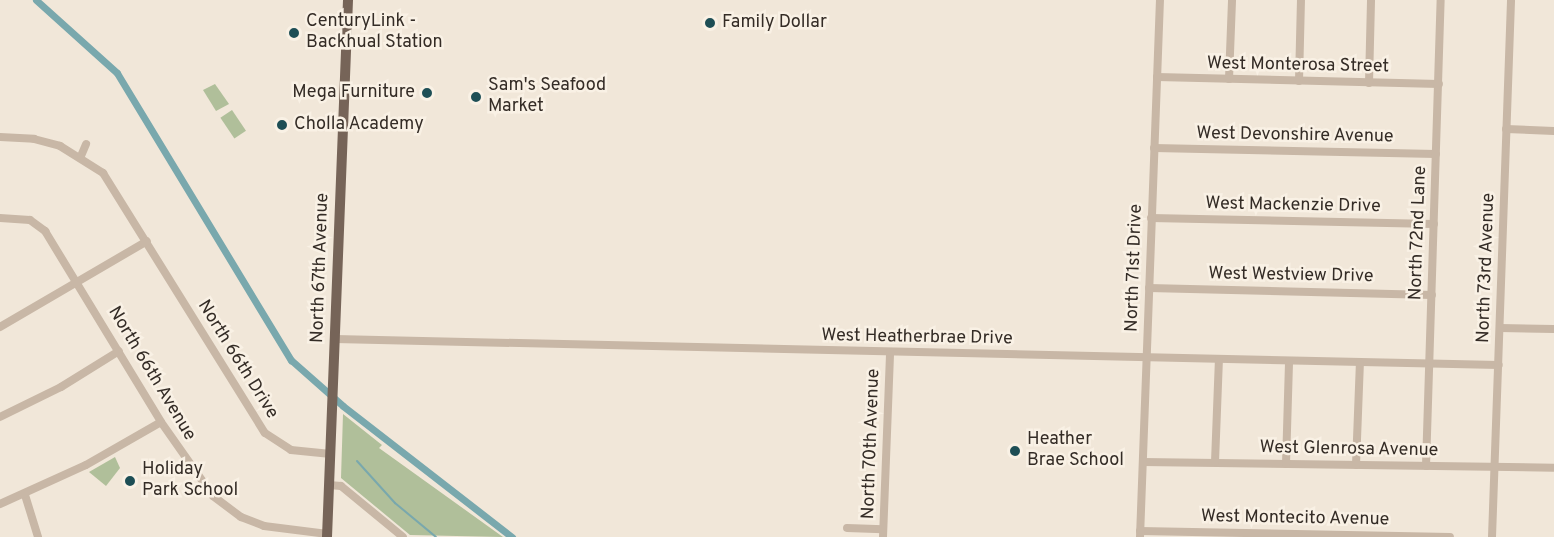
<!DOCTYPE html>
<html>
<head>
<meta charset="utf-8">
<style>
	body { margin:0 }
	#map { position:relative; width:1554px; height:537px; overflow:hidden; background:#f1e7d9; font-family:Overpass,sans-serif }
	div>[style] { position:absolute }
	.green>* { inset:0; background:#b0bf9a; transform-origin:0 0 }
	.stream>* { height:2px; margin:-1px; padding:0 1px; transform-origin:1px; border-radius:1px; background:#79a8ad }
	.canal>* { height:7px; margin:-3.5px; padding:0 3.5px; transform-origin:3.5px; border-radius:3.5px; background:#79a8ad }
	.minor>* { height:8px; margin:-4px; padding:0 4px; transform-origin:4px; border-radius:4px; background:#c8b7a6 }
	.major>* { height:10px; margin:-5px; padding:0 5px; transform-origin:5px; border-radius:5px; background:#766458 }
	.dots>* { width:16px; height:16px; translate:-50% -50%; box-sizing:border-box; border:3px solid #f9f1e5; border-radius:50% }
	span { translate:-50% -50%; white-space:nowrap; text-align:center; line-height:1.15; -webkit-text-stroke:5px #f9f1e5; paint-order:stroke }
	.poi-label { font-size:18px; color:#342c26 }
	.left { translate:0 -50%; text-align:left }
	.right { translate:-100% -50%; text-align:right }
	.street-label { font-size:18px; color:#342c26 }
</style>
</head>
<body>
<div id="map">
	<div class="green">
		<i style="clip-path:polygon(215px 84px,229px 104px,216px 111px,203px 90px)"></i>
		<i style="left:232px;top:110px;width:25px;height:14px;rotate:56deg"></i>
		<i style="clip-path:polygon(343px 414px,382px 445px,379px 448px,503px 537px,410px 535px,341px 478px)"></i>
		<i style="clip-path:polygon(115px 457px,120px 468px,106px 486px,89px 472px)"></i>
	</div>
	<div class="stream">
		<i style="left:357px;top:461px;width:57px;rotate:47.9deg"></i>
		<i style="left:395px;top:503px;width:53px;rotate:39.7deg"></i>
	</div>
	<div class="canal">
		<i style="left:36px;top:0;width:109px;rotate:42deg"></i>
		<i style="left:117px;top:73px;width:336px;rotate:58.8deg"></i>
		<i style="left:291px;top:360px;width:69px;rotate:41.5deg"></i>
		<i style="left:343px;top:406px;width:214px;rotate:37.8deg"></i>
	</div>
	<div class="minor">
		<i style="left:1157px;top:77px;width:282px;rotate:1.4deg"></i>
		<i style="left:1229px;top:79px;width:79px;rotate:-87.8deg"></i>
		<i style="left:1299px;top:81px;width:81px;rotate:-88.6deg"></i>
		<i style="left:1369px;top:83px;width:83px;rotate:-88.6deg"></i>
		<i style="left:1506px;top:129px;width:48px;rotate:2.4deg"></i>
		<i style="left:0;top:137px;width:34px;rotate:3deg"></i>
		<i style="left:34px;top:139px;width:27px;rotate:15deg"></i>
		<i style="left:60px;top:146px;width:51px;rotate:32.1deg"></i>
		<i style="left:103px;top:173px;width:306px;rotate:58.1deg"></i>
		<i style="left:265px;top:433px;width:31px;rotate:33deg"></i>
		<i style="left:291px;top:450px;width:40px;rotate:5.7deg"></i>
		<i style="left:1154px;top:148px;width:282px;rotate:1.2deg"></i>
		<i style="left:81px;top:156px;width:13px;rotate:-67deg"></i>
		<i style="left:0;top:218px;width:30px;rotate:4deg"></i>
		<i style="left:30px;top:220px;width:19px;rotate:36deg"></i>
		<i style="left:45px;top:231px;width:223px;rotate:58.7deg"></i>
		<i style="left:161px;top:422px;width:90px;rotate:54.9deg"></i>
		<i style="left:213px;top:496px;width:35px;rotate:37deg"></i>
		<i style="left:241px;top:517px;width:25px;rotate:21deg"></i>
		<i style="left:264px;top:526px;width:64px;rotate:7.2deg"></i>
		<i style="left:1151px;top:218px;width:283px;rotate:1.2deg"></i>
		<i style="left:1149px;top:288px;width:283px;rotate:1.4deg"></i>
		<i style="left:0;top:327px;width:170px;rotate:-30.3deg"></i>
		<i style="left:1500px;top:328px;width:54px;rotate:1.1deg"></i>
		<i style="left:335px;top:339px;width:1164px;rotate:1.28deg"></i>
		<i style="left:0;top:417px;width:68px;rotate:-26.2deg"></i>
		<i style="left:61px;top:387px;width:68px;rotate:-31.8deg"></i>
		<i style="left:1143px;top:462px;width:411px;rotate:0.8deg"></i>
		<i style="left:1215px;top:462px;width:103px;rotate:-87.8deg"></i>
		<i style="left:1286px;top:464px;width:103px;rotate:-88.3deg"></i>
		<i style="left:1356px;top:465px;width:103px;rotate:-87.8deg"></i>
		<i style="left:1426px;top:466px;width:466px;rotate:-88.2deg"></i>
		<i style="left:329px;top:485px;width:12px;rotate:5deg"></i>
		<i style="left:341px;top:486px;width:80px;rotate:39.4deg"></i>
		<i style="left:25px;top:495px;width:44px;rotate:72.8deg"></i>
		<i style="left:0;top:504px;width:94px;rotate:-24.4deg"></i>
		<i style="left:86px;top:465px;width:86px;rotate:-29.8deg"></i>
		<i style="left:847px;top:528px;width:36px;rotate:2deg"></i>
		<i style="left:1140px;top:531px;width:310px;rotate:1.1deg"></i>
		<i style="left:883px;top:537px;width:185px;rotate:-87.8deg"></i>
		<i style="left:1140px;top:537px;width:537px;rotate:-87.87deg"></i>
		<i style="left:1492px;top:537px;width:537px;rotate:-87.97deg"></i>
	</div>
	<div class="major">
		<i style="left:327px;top:537px;width:537px;rotate:-87.76deg"></i>
	</div>
	<div class="dots">
		<i style="left:710px;top:23px;background:#1d4e55"></i>
		<i style="left:294px;top:33px;background:#1d4e55"></i>
		<i style="left:427px;top:93px;background:#1d4e55"></i>
		<i style="left:476px;top:97px;background:#1d4e55"></i>
		<i style="left:282px;top:125px;background:#1d4e55"></i>
		<i style="left:1015px;top:451px;background:#1d4e55"></i>
		<i style="left:130px;top:481px;background:#1d4e55"></i>
	</div>
	<div class="poi-label">
		<span class="left" style="left:306px;top:33px">CenturyLink -<br>Backhual Station</span>
		<span class="left" style="left:722px;top:23px">Family Dollar</span>
		<span class="left" style="left:488px;top:97px">Sam's Seafood<br>Market</span>
		<span class="right" style="left:415px;top:93px">Mega Furniture</span>
		<span class="left" style="left:294px;top:125px">Cholla Academy</span>
		<span class="left" style="left:1027px;top:451px">Heather<br>Brae School</span>
		<span class="left" style="left:142px;top:481px">Holiday<br>Park School</span>
	</div>
	<div class="street-label">
		<span style="left:1298px;top:66px;rotate:1deg">West Monterosa Street</span>
		<span style="left:1295px;top:136px;rotate:1deg">West Devonshire Avenue</span>
		<span style="left:1293px;top:206px;rotate:1deg">West Mackenzie Drive</span>
		<span style="left:1419px;top:233px;rotate:-88deg">North 72nd Lane</span>
		<span style="left:321px;top:268px;rotate:-88deg">North 67th Avenue</span>
		<span style="left:1135px;top:268px;rotate:-88deg">North 71st Drive</span>
		<span style="left:1487px;top:268px;rotate:-88deg">North 73rd Avenue</span>
		<span style="left:1291px;top:276px;rotate:1deg">West Westview Drive</span>
		<span style="left:917px;top:338px;rotate:1deg">West Heatherbrae Drive</span>
		<span style="left:237px;top:360px;rotate:58deg">North 66th Drive</span>
		<span style="left:151px;top:374px;rotate:59deg">North 66th Avenue</span>
		<span style="left:872px;top:444px;rotate:-88deg">North 70th Avenue</span>
		<span style="left:1349px;top:450px;rotate:1deg">West Glenrosa Avenue</span>
		<span style="left:1295px;top:519px;rotate:1deg">West Montecito Avenue</span>
	</div>
</div>
</body>
</html>
